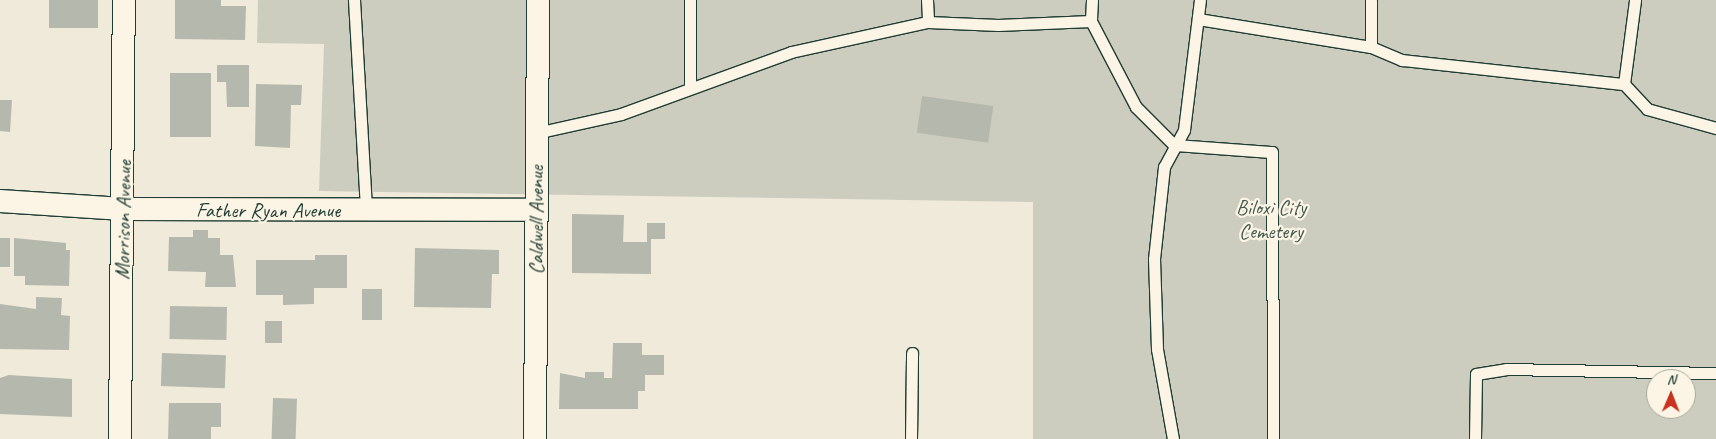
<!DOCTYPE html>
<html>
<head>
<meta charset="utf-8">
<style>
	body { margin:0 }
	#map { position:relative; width:1716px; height:439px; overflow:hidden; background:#efeada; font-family:Caveat,sans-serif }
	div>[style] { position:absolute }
	.green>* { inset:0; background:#cccdbf }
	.building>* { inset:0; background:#b5b9ad; transform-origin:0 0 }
	.roads { filter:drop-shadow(1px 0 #1f3d34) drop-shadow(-1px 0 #1f3d34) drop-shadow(0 1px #1f3d34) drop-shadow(0 -1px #1f3d34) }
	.service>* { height:11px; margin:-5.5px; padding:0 5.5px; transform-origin:5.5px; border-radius:5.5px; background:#fcf5e5 }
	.minor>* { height:22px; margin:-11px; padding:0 11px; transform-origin:11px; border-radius:11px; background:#fcf5e5 }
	span { translate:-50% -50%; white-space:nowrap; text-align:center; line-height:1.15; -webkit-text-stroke:4.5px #fcf5e5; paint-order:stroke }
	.park-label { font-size:21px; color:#425a50 }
	.street-label { font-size:21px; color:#1f3d34 }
	.north { position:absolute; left:1646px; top:369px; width:50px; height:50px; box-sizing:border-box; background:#fcf5e5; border:1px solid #a4ab9e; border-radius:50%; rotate:1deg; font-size:14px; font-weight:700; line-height:20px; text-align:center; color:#1f3d34 }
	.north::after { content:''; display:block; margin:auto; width:18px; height:22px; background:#c8321e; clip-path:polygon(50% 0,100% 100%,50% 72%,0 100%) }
</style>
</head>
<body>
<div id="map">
	<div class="green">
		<i style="clip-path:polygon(evenodd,258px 0,1716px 0,1716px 439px,1033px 439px,1033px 202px,319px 191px,324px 44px,257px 43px,258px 0,1656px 379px,1686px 379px,1686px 409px,1656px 409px,1656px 379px)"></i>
	</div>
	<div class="building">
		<i style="left:49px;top:0;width:49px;height:28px"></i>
		<i style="clip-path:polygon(175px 0,221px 0,221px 6px,246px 6px,245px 40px,175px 39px)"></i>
		<i style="clip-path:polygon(217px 65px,249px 65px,249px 107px,227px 107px,226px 82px,217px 82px)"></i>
		<i style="left:211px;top:73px;width:64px;height:41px;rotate:90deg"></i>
		<i style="clip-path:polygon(256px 84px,302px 85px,301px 105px,291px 105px,290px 148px,255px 146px)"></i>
		<i style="left:922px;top:96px;width:72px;height:37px;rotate:8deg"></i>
		<i style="clip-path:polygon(0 100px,12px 100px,10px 132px,0 131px)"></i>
		<i style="clip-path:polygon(572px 214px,624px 215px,623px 242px,647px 242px,647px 223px,665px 223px,665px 239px,651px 239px,651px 274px,572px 273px)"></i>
		<i style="clip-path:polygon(193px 230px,208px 230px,208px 238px,220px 238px,220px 255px,233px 255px,236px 287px,205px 287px,206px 272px,168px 271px,169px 237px,193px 237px)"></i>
		<i style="left:0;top:238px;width:10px;height:29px"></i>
		<i style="clip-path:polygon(14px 238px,66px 243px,66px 250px,70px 250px,69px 286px,25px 285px,25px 276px,14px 276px)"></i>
		<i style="clip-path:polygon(415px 248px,499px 250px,499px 274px,492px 274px,491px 308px,414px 307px)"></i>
		<i style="clip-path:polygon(315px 255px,347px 255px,347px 288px,314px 288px,314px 304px,283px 305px,283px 295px,256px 295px,256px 260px,315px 260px)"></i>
		<i style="left:362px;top:289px;width:20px;height:31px"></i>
		<i style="clip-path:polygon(36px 297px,62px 298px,61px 315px,70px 316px,69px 350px,0 349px,0 304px,36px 309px)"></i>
		<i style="left:170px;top:306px;width:57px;height:33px;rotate:1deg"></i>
		<i style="left:282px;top:321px;width:22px;height:17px;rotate:90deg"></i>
		<i style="clip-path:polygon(613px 343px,642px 343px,642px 355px,664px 355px,664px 375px,645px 375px,645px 391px,638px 391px,638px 409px,559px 409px,560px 373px,585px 378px,585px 372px,604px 372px,604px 378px,612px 378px)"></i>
		<i style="left:162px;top:353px;width:64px;height:33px;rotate:2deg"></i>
		<i style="clip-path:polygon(9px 375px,72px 379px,72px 417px,0 414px,0 378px)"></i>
		<i style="left:273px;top:398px;width:24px;height:41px;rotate:2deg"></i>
		<i style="clip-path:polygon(169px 403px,221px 403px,221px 427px,211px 427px,211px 439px,168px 439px)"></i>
	</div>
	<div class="roads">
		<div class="service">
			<i style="left:354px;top:0;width:210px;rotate:86.7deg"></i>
			<i style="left:690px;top:0;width:88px;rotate:90deg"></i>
			<i style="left:927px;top:0;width:22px;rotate:87deg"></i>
			<i style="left:1092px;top:0;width:21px;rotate:93deg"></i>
			<i style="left:1091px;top:21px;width:97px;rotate:62.4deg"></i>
			<i style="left:1136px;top:107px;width:54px;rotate:45deg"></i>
			<i style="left:1174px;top:145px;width:98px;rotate:4.1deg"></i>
			<i style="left:1272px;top:152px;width:287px;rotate:89.8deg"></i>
			<i style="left:1198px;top:19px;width:175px;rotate:9.2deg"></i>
			<i style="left:1371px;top:47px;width:47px;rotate:-90deg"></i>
			<i style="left:1371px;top:47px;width:34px;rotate:23deg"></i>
			<i style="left:1402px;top:60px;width:223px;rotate:6.2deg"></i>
			<i style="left:1624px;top:84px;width:85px;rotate:-82.5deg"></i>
			<i style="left:1624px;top:84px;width:34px;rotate:47deg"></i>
			<i style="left:1647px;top:109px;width:72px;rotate:15.4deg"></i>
			<i style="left:536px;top:133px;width:87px;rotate:-12.6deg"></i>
			<i style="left:621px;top:114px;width:181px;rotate:-20deg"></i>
			<i style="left:791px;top:52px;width:140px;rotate:-12.4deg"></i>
			<i style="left:928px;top:22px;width:70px;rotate:2.5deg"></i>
			<i style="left:998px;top:25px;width:93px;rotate:-2.5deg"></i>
			<i style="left:911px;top:439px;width:86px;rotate:-89.3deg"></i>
			<i style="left:1173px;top:439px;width:91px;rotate:-100.1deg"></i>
			<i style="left:1157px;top:349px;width:90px;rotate:-91.9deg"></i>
			<i style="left:1154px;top:259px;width:93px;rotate:-83.8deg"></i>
			<i style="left:1164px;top:167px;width:42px;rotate:-61.6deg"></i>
			<i style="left:1184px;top:130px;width:131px;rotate:-83deg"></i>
			<i style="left:1475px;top:439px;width:65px;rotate:-89.1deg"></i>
			<i style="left:1476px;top:374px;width:30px;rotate:-9deg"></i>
			<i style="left:1506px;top:369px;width:210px;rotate:1.1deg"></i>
		</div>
		<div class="minor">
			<i style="left:0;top:201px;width:123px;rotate:3.7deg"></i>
			<i style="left:123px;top:209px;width:413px;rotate:0.1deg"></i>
			<i style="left:120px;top:439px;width:439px;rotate:-89.5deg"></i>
			<i style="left:535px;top:439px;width:439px;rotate:-89.6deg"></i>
		</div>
	</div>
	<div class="park-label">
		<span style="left:1271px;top:219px">Biloxi City<br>Cemetery</span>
	</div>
	<div class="street-label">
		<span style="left:268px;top:210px">Father Ryan Avenue</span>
		<span style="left:123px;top:220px;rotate:-89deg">Morrison Avenue</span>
		<span style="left:536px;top:220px;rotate:-90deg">Caldwell Avenue</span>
	</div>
	<div class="north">N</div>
</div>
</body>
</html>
